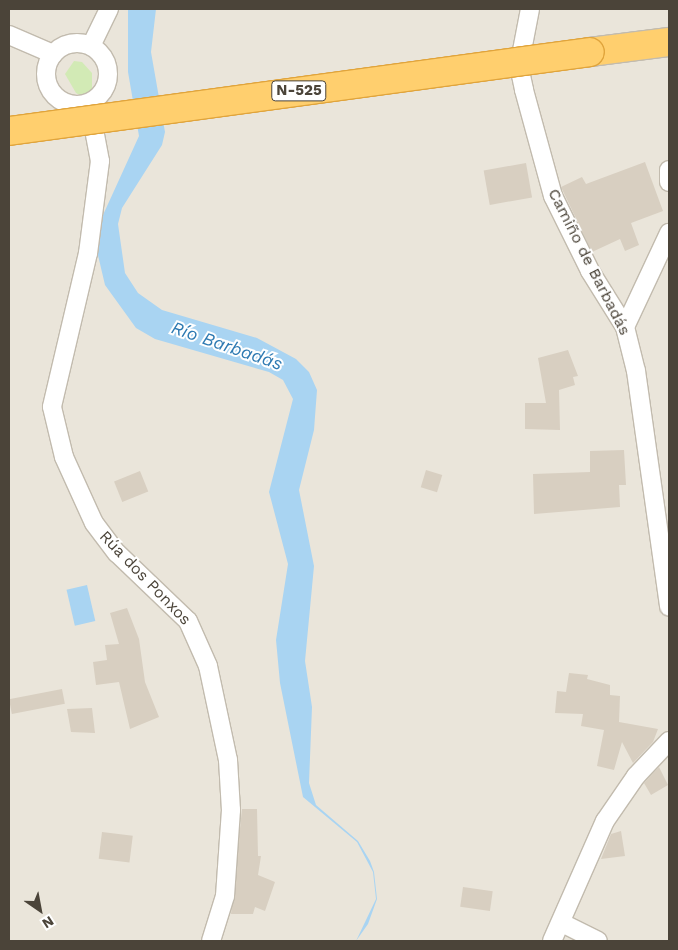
<!DOCTYPE html>
<html>
<head>
<meta charset="utf-8">
<style>
	body { margin:0 }
	#map { position:relative; width:678px; height:950px; overflow:hidden; background:#f6f3ec; font-family:"Work Sans",sans-serif }
	div>[style] { position:absolute }
	.residential>* { inset:0; background:#eae5da; transform-origin:0 0 }
	.green>* { inset:0; background:#d2eab5 }
	.water>* { inset:0; background:#a9d4f2; transform-origin:0 0 }
	.building>* { inset:0; background:#d8cfc1; transform-origin:0 0 }
	.roads { filter:drop-shadow(1px 0 #c2bbae) drop-shadow(-1px 0 #c2bbae) drop-shadow(0 1px #c2bbae) drop-shadow(0 -1px #c2bbae) }
	.street>* { height:18px; margin:-9px; padding:0 9px; transform-origin:9px; border-radius:9px; background:#fff }
	.street>.ring { margin:-9px; padding:0; box-sizing:content-box; background:none; border:18px solid #fff; border-radius:50% }
	.highway>* { height:28px; margin:-14px; padding:0 14px; transform-origin:14px; border-radius:14px; background:#ffcf6e }
	.bridges { filter:drop-shadow(1px 0 #e0a43c) drop-shadow(-1px 0 #e0a43c) drop-shadow(0 1px #e0a43c) drop-shadow(0 -1px #e0a43c) }
	.highway-bridge>* { height:28px; margin:-14px; padding:0 14px; transform-origin:14px; border-radius:14px; background:#ffcf6e }
	span { translate:-50% -50%; white-space:nowrap; text-align:center; line-height:1.15; -webkit-text-stroke:4px #fff; paint-order:stroke }
	.shield-label span { padding:1px 4px; background:#fff; border:1px solid; border-radius:4px; -webkit-text-stroke-width:0 }
	.shield-label { font-size:15px; color:#4b4439; font-weight:700 }
	.street-label { font-size:16px; color:#4b4439 }
	.water-label { font-size:18px; color:#2e7ab2; font-style:italic }
	.frame { position:absolute; inset:0; border:10px solid #4b4439; pointer-events:none }
	.north { position:absolute; left:15px; top:885px; width:50px; height:50px; -webkit-text-stroke:4px #fff; paint-order:stroke; rotate:147deg; font-size:14px; font-weight:700; line-height:20px; text-align:center; color:#4b4439 }
	.north::after { content:''; display:block; margin:auto; width:18px; height:22px; background:#4b4439; clip-path:polygon(50% 0,100% 100%,50% 72%,0 100%) }
</style>
</head>
<body>
<div id="map">
	<div class="residential">
		<i style="left:9px;top:9px;width:660px;height:932px"></i>
	</div>
	<div class="green">
		<i style="clip-path:polygon(74px 61px,82px 62px,92px 73px,92px 95px,85px 98px,76px 93px,65px 74px)"></i>
	</div>
	<div class="water">
		<i style="clip-path:polygon(128px 9px,156px 9px,151px 52px,165px 132px,162px 145px,122px 208px,118px 224px,125px 273px,138px 293px,162px 310px,257px 338px,296px 359px,309px 372px,317px 390px,314px 430px,299px 490px,314px 566px,305px 661px,312px 707px,309px 783px,316px 805px,358px 841px,370px 861px,374px 872px,377px 899px,368px 924px,356px 941px,376px 899px,373px 872px,357px 842px,303px 797px,280px 683px,276px 640px,288px 564px,269px 492px,293px 399px,283px 380px,269px 372px,155px 339px,136px 328px,105px 285px,97px 251px,103px 215px,139px 136px,128px 72px)"></i>
		<i style="left:87px;top:585px;width:37px;height:21px;rotate:77deg"></i>
	</div>
	<div class="building">
		<i style="clip-path:polygon(645px 162px,663px 211px,631px 223px,639px 245px,625px 251px,620px 239px,592px 252px,561px 187px,582px 177px,586px 184px)"></i>
		<i style="left:526px;top:163px;width:35px;height:43px;rotate:80deg"></i>
		<i style="clip-path:polygon(568px 350px,578px 376px,573px 377px,575px 385px,559px 390px,560px 430px,525px 429px,525px 403px,546px 403px,538px 358px)"></i>
		<i style="clip-path:polygon(624px 450px,626px 485px,619px 485px,620px 507px,534px 514px,533px 474px,590px 472px,590px 451px)"></i>
		<i style="left:426px;top:470px;width:17px;height:18px;rotate:17deg"></i>
		<i style="left:140px;top:471px;width:22px;height:28px;rotate:68deg"></i>
		<i style="clip-path:polygon(127px 608px,139px 639px,145px 682px,159px 717px,130px 729px,119px 682px,96px 685px,93px 662px,107px 660px,105px 645px,119px 644px,110px 613px)"></i>
		<i style="clip-path:polygon(569px 673px,588px 675px,587px 679px,610px 685px,610px 695px,620px 696px,619px 722px,658px 729px,653px 742px,633px 763px,622px 742px,614px 770px,597px 766px,604px 730px,581px 726px,583px 714px,555px 713px,557px 691px,566px 692px)"></i>
		<i style="left:62px;top:689px;width:15px;height:54px;rotate:79deg"></i>
		<i style="clip-path:polygon(92px 708px,95px 733px,71px 732px,67px 709px)"></i>
		<i style="clip-path:polygon(659px 767px,668px 785px,651px 795px,644px 783px)"></i>
		<i style="clip-path:polygon(242px 809px,257px 809px,258px 856px,261px 856px,258px 875px,275px 882px,265px 911px,255px 907px,253px 914px,231px 914px)"></i>
		<i style="clip-path:polygon(621px 831px,625px 856px,601px 859px,611px 834px)"></i>
		<i style="left:102px;top:832px;width:31px;height:27px;rotate:7deg"></i>
		<i style="left:463px;top:887px;width:30px;height:20px;rotate:8deg"></i>
	</div>
	<div class="roads">
		<div class="street">
			<i style="left:530px;top:9px;width:58px;rotate:100.9deg"></i>
			<i style="left:519px;top:66px;width:25px;rotate:78deg"></i>
			<i style="left:524px;top:90px;width:110px;rotate:74.7deg"></i>
			<i style="left:553px;top:196px;width:84px;rotate:63.7deg"></i>
			<i style="left:590px;top:271px;width:66px;rotate:58deg"></i>
			<i style="left:625px;top:327px;width:45px;rotate:76deg"></i>
			<i style="left:636px;top:371px;width:238px;rotate:82deg"></i>
			<i style="left:9px;top:35px;width:48px;rotate:23.4deg"></i>
			<i class="ring" style="left:46px;top:43px;width:44px;height:44px"></i>
			<i style="left:91px;top:46px;width:41px;rotate:-64.1deg"></i>
			<i style="left:89px;top:103px;width:59px;rotate:79.3deg"></i>
			<i style="left:100px;top:161px;width:93px;rotate:97.4deg"></i>
			<i style="left:88px;top:253px;width:158px;rotate:103.2deg"></i>
			<i style="left:52px;top:407px;width:51px;rotate:76.5deg"></i>
			<i style="left:64px;top:457px;width:72px;rotate:65.6deg"></i>
			<i style="left:94px;top:523px;width:38px;rotate:53deg"></i>
			<i style="left:117px;top:553px;width:98px;rotate:43.8deg"></i>
			<i style="left:188px;top:621px;width:49px;rotate:66deg"></i>
			<i style="left:208px;top:666px;width:96px;rotate:78deg"></i>
			<i style="left:228px;top:760px;width:50px;rotate:86.6deg"></i>
			<i style="left:231px;top:810px;width:86px;rotate:94deg"></i>
			<i style="left:225px;top:896px;width:47px;rotate:107.3deg"></i>
			<i style="left:669px;top:170px;width:12px;rotate:90deg"></i>
			<i style="left:625px;top:327px;width:104px;rotate:-64.9deg"></i>
			<i style="left:562px;top:923px;width:40px;rotate:26.6deg"></i>
			<i style="left:552px;top:941px;width:131px;rotate:-66.2deg"></i>
			<i style="left:605px;top:821px;width:55px;rotate:-55.4deg"></i>
			<i style="left:636px;top:776px;width:48px;rotate:-46.7deg"></i>
		</div>
		<div class="highway">
			<i style="left:590px;top:52px;width:80px;rotate:-7.2deg"></i>
		</div>
	</div>
	<div class="bridges">
		<div class="highway-bridge">
			<i style="left:9px;top:131px;width:586px;rotate:-7.74deg"></i>
		</div>
	</div>
	<div class="shield-label">
		<span style="left:299px;top:91px">N-525</span>
	</div>
	<div class="street-label">
		<span style="left:589px;top:262px;rotate:63deg">Camiño de Barbadás</span>
		<span style="left:145px;top:578px;rotate:46deg">Rúa dos Ponxos</span>
	</div>
	<div class="water-label">
		<span style="left:227px;top:346px;rotate:19deg">Río Barbadás</span>
	</div>
	<div class="frame"></div>
	<div class="north">N</div>
</div>
</body>
</html>
